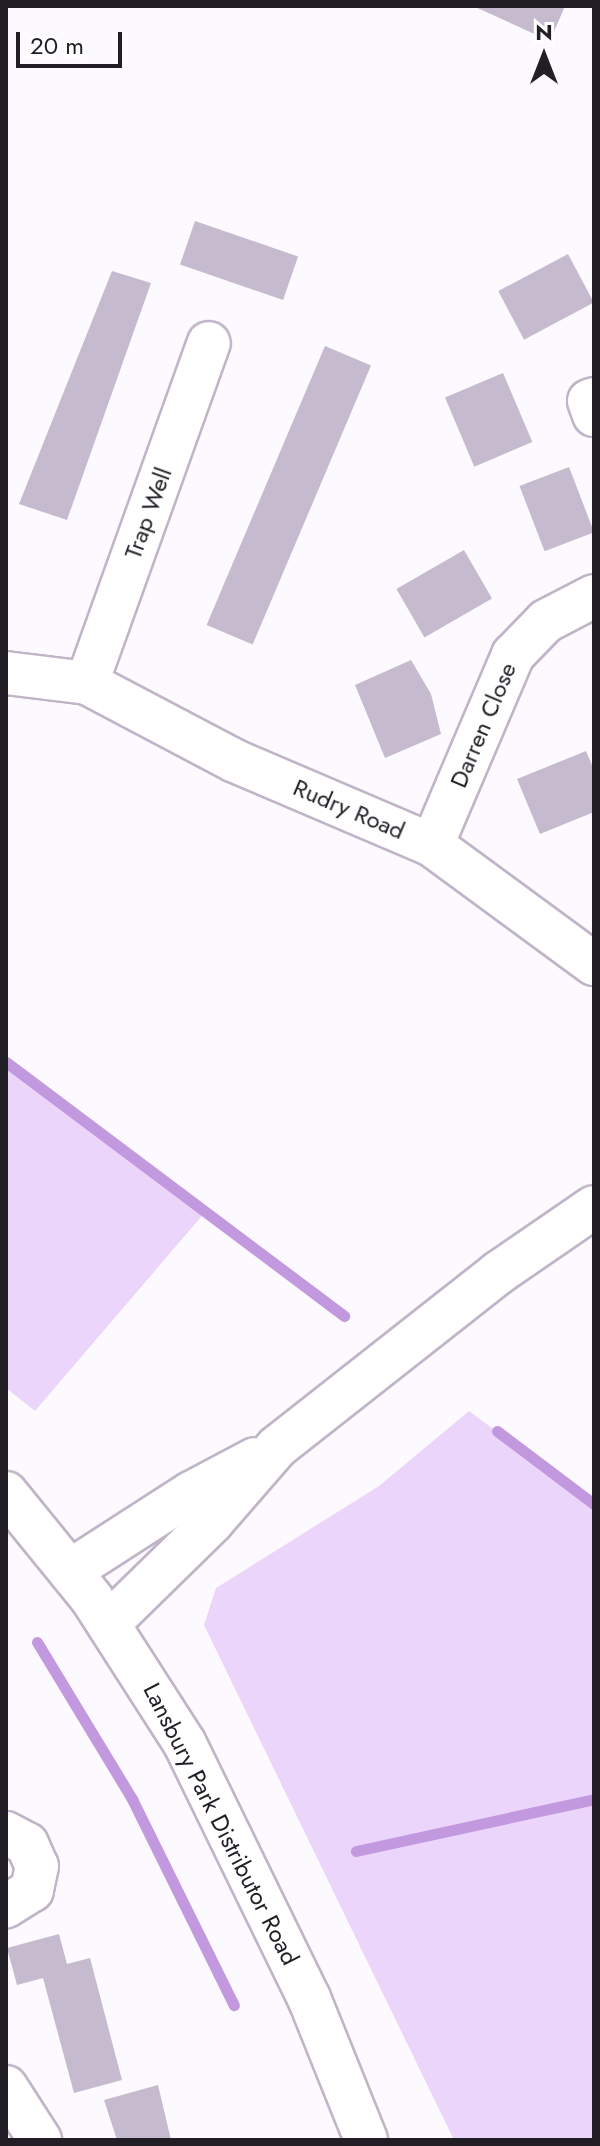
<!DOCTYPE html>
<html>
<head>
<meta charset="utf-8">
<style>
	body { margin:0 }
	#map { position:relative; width:600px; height:2146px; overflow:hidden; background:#fcfafe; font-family:Jost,sans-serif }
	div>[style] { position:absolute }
	.green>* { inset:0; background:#ebd5fb }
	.stream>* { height:11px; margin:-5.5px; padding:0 5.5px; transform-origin:5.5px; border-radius:5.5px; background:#c298de }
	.building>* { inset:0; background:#c5bace; transform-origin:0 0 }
	.roads { filter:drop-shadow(2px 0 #c0b5c8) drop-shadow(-2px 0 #c0b5c8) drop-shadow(0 2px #c0b5c8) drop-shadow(0 -2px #c0b5c8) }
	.minor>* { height:42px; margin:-21px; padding:0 21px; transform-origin:21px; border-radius:21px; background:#fff }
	span { translate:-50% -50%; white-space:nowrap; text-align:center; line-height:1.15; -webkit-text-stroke:6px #fff; paint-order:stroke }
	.street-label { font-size:24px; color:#221e25 }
	.frame { position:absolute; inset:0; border:8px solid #221e25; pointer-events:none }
	.north { position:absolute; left:504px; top:16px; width:80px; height:80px; -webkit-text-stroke:6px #fff; paint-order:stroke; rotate:0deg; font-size:22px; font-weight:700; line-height:32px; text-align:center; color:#221e25 }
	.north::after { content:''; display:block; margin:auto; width:28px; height:36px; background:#221e25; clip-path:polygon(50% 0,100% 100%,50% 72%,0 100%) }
	.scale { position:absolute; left:16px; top:32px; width:106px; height:36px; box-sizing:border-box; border:4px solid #221e25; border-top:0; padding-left:10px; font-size:24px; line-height:28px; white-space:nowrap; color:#221e25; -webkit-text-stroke:6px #fff; paint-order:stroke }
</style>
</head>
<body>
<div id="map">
	<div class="green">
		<i style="clip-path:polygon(6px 1062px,206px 1211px,35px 1411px,6px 1388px)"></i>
		<i style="clip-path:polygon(469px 1411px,594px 1504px,594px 2140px,454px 2140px,204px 1625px,216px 1588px,379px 1486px)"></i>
	</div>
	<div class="stream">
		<i style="left:6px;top:1062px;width:423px;rotate:36.9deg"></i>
		<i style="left:497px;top:1431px;width:121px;rotate:37deg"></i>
		<i style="left:37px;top:1642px;width:184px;rotate:58.8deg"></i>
		<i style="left:132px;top:1799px;width:230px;rotate:63.7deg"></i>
		<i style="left:356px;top:1851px;width:244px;rotate:-12.3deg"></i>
	</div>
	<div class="building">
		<i style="clip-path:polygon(473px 6px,565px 6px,550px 41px)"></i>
		<i style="left:195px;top:221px;width:109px;height:46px;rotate:19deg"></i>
		<i style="left:568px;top:254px;width:55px;height:79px;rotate:62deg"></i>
		<i style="clip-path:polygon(112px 271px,151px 283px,67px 520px,19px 504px)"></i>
		<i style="left:325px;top:346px;width:50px;height:303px;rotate:23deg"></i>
		<i style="left:503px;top:373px;width:75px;height:63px;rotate:67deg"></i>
		<i style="left:569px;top:467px;width:70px;height:53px;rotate:69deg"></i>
		<i style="left:464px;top:550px;width:56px;height:78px;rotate:60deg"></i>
		<i style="clip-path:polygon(411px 660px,431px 694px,441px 734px,385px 758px,355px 685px)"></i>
		<i style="clip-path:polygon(586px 751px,594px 770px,594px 812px,540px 834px,517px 779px)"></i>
		<i style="clip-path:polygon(59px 1934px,67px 1964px,90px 1958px,122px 2080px,74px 2093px,43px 1978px,17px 1985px,7px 1948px)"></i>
		<i style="clip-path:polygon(158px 2085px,171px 2140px,117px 2140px,104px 2100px)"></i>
	</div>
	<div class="roads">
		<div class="minor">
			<i style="left:594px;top:399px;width:5px;rotate:158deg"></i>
			<i style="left:589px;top:401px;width:15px;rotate:70deg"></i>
			<i style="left:6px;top:673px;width:82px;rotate:7deg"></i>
			<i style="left:87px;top:683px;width:167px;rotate:27.8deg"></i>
			<i style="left:235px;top:761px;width:214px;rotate:23.1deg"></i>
			<i style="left:432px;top:845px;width:201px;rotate:36.3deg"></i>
			<i style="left:87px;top:683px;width:361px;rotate:-70.3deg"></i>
			<i style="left:432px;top:845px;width:207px;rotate:-66.9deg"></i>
			<i style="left:513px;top:655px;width:47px;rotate:-45.9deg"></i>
			<i style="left:546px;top:621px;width:54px;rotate:-27.5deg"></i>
			<i style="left:6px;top:1493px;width:136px;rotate:50.9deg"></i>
			<i style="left:92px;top:1599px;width:172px;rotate:57.3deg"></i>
			<i style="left:185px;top:1744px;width:283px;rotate:64deg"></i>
			<i style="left:309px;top:1998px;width:153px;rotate:68.1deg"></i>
			<i style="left:70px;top:1571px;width:144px;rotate:-32.8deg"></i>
			<i style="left:191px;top:1493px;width:72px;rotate:-28deg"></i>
			<i style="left:109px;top:1623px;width:144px;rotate:-44.4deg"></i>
			<i style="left:212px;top:1522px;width:99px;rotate:-49.1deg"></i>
			<i style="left:277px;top:1447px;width:281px;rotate:-38.2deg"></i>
			<i style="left:498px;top:1273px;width:116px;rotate:-34.5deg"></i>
			<i style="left:6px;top:1833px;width:24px;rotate:28deg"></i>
			<i style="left:27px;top:1844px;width:24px;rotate:66deg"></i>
			<i style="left:37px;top:1866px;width:25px;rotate:102deg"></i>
			<i style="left:32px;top:1890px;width:31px;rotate:148deg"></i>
			<i style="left:6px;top:2087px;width:63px;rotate:57.3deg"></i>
		</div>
	</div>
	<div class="street-label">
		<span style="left:148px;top:513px;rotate:-70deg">Trap Well</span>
		<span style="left:483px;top:725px;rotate:-67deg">Darren Close</span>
		<span style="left:349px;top:809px;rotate:23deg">Rudry Road</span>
		<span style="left:221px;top:1824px;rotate:63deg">Lansbury Park Distributor Road</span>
	</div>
	<div class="frame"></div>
	<div class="north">N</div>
	<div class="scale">20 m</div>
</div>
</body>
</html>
